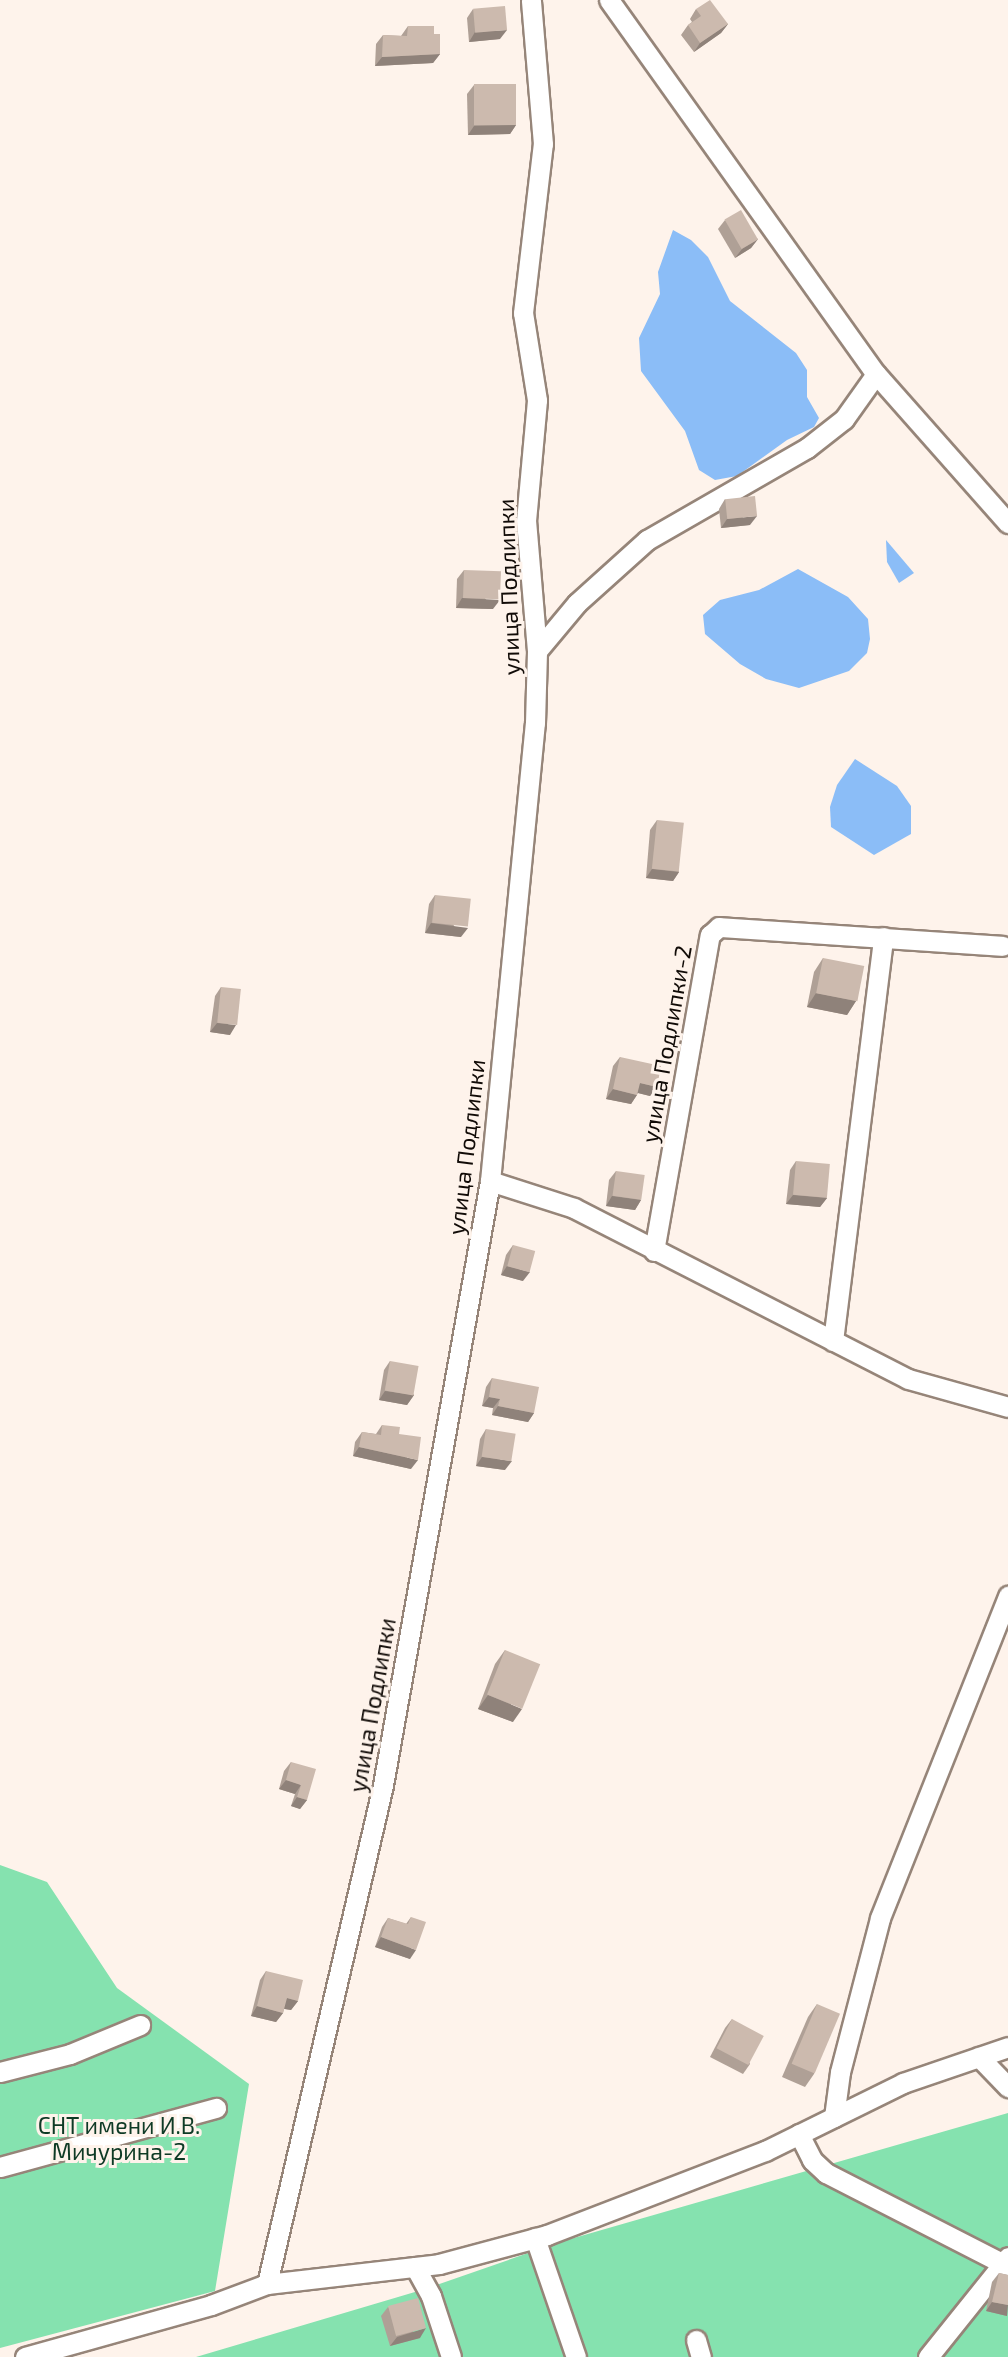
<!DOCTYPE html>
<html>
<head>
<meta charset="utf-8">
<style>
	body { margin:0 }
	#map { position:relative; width:1008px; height:2357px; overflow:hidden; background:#fef3eb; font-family:"Exo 2",sans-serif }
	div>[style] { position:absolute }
	.green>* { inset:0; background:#85e2af }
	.water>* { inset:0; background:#8bbdf7 }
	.roads { filter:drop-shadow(2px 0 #968579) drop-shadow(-2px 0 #968579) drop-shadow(0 2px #968579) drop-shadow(0 -2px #968579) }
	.minor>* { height:19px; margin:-9.5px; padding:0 9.5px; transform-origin:9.5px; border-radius:9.5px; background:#fff }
	.wall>* { inset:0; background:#afa096 }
	.shaded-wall>* { inset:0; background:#8f827a }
	.building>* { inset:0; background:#ccbaae; transform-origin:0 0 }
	span { translate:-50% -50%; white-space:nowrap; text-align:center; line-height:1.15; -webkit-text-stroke:6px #fef3eb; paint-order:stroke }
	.street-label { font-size:23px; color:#110b07 }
	.park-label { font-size:23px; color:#0e3a25 }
</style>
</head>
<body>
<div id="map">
	<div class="green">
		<i style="clip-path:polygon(0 1865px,47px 1882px,117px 1988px,249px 2084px,215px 2291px,0 2348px)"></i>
		<i style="clip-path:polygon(1008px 2113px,1008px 2357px,196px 2357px,425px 2289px,560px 2242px)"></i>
	</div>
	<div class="water">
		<i style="clip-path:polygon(673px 230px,691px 240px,708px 257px,730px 301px,796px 353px,807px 370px,807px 397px,819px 418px,814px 427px,787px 440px,737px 476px,715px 480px,699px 470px,685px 431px,641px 371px,639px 338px,660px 294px,658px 272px)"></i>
		<i style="clip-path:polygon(886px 540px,914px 573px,899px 583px,887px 562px)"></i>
		<i style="clip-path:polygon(798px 569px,848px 597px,868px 619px,870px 639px,867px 653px,849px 671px,799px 688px,766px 679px,740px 664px,705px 634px,703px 615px,720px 600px,759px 590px)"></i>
		<i style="clip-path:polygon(855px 759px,897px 786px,911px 806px,911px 834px,874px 855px,831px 827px,830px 807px,837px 785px)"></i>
	</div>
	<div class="roads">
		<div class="minor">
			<i style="left:609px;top:0;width:460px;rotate:54.5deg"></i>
			<i style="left:876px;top:374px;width:199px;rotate:48.5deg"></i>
			<i style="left:537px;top:651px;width:62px;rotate:-50.2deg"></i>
			<i style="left:577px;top:603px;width:94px;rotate:-42deg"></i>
			<i style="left:647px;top:540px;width:185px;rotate:-29.9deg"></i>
			<i style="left:807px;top:448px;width:47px;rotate:-38.1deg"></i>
			<i style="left:844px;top:419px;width:55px;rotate:-54.6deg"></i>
			<i style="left:490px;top:1181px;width:88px;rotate:17.8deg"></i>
			<i style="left:574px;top:1208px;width:375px;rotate:27.1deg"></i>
			<i style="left:908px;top:1379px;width:104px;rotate:15.6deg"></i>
			<i style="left:654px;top:1251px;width:321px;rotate:-80deg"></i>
			<i style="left:710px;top:935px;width:12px;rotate:-42deg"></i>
			<i style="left:719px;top:927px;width:284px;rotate:3.8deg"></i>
			<i style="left:833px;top:1341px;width:407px;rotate:-82.9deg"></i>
			<i style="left:979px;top:2057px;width:42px;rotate:46deg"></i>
			<i style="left:0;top:2072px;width:72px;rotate:-14.4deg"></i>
			<i style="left:70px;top:2054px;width:76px;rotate:-22.5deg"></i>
			<i style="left:834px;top:2117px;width:45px;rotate:-82.4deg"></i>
			<i style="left:840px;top:2072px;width:159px;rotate:-75.4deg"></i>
			<i style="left:880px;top:1918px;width:347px;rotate:-68.3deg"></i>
			<i style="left:799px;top:2134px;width:29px;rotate:63deg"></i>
			<i style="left:812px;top:2160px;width:19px;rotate:43deg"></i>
			<i style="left:826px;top:2173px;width:204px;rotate:27.1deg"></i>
			<i style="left:0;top:2167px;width:224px;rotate:-15.3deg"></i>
			<i style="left:535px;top:2238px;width:126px;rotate:71deg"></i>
			<i style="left:415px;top:2267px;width:33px;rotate:61deg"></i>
			<i style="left:431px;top:2296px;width:64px;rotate:71.8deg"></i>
			<i style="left:267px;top:2284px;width:512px;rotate:-76.91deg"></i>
			<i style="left:383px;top:1785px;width:613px;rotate:-79.95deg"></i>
			<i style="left:490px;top:1181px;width:460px;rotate:-84.4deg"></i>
			<i style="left:535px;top:723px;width:72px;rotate:-88.4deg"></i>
			<i style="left:537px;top:651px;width:130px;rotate:-94.8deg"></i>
			<i style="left:526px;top:521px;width:121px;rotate:-84.8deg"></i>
			<i style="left:537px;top:400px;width:88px;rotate:-99.1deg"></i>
			<i style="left:523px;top:313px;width:170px;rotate:-83.3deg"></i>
			<i style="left:543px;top:144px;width:144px;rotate:-94.8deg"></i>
			<i style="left:696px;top:2340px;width:18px;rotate:74deg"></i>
			<i style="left:25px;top:2357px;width:193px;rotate:-15.6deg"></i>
			<i style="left:211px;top:2305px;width:60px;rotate:-20.6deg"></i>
			<i style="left:267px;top:2284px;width:173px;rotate:-6.6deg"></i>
			<i style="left:439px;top:2264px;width:112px;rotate:-15deg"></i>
			<i style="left:547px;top:2235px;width:234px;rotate:-21.1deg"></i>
			<i style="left:765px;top:2151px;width:154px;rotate:-26.2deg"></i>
			<i style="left:903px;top:2083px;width:111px;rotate:-18.9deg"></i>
			<i style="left:928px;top:2357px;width:128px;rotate:-51.3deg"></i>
		</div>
	</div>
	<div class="wall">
		<i style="clip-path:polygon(473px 9px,500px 39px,469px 42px,467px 18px)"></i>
		<i style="clip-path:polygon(696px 9px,728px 24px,721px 33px,694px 52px,681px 35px,688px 25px,692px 22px,690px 19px)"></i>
		<i style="clip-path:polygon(408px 26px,434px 34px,440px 54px,433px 63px,375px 66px,376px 44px,383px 35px,401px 36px)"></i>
		<i style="clip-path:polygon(474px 85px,516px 125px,510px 134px,468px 135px,467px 94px)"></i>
		<i style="clip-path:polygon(725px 220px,758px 239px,751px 248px,735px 258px,718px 229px)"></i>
		<i style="clip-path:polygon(725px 499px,750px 525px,721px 528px,719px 509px)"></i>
		<i style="clip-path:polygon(464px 570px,493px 609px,456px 608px,457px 579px)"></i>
		<i style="clip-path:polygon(657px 820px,679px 872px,673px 881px,646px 878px,650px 830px)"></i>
		<i style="clip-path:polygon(435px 895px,461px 937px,425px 933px,429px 904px)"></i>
		<i style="clip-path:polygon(823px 958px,856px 1001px,847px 1015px,807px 1007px,814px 972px)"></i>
		<i style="clip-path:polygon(221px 987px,230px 1035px,210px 1032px,215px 996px)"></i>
		<i style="clip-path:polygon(620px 1057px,657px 1087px,650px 1096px,638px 1093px,631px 1104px,606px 1099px,613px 1066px)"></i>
		<i style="clip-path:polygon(796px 1161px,827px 1198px,820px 1207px,786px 1204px,790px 1170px)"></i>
		<i style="clip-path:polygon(616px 1171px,641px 1200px,635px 1210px,606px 1206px,609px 1180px)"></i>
		<i style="clip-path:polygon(513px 1245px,523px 1281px,501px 1275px,506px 1255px)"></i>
		<i style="clip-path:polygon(390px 1361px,414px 1395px,407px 1405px,379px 1400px,384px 1370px)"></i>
		<i style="clip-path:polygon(492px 1378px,534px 1413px,528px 1422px,492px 1415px,493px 1408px,482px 1406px,486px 1387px)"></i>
		<i style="clip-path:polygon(382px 1425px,399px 1434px,411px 1469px,353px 1456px,355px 1442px,362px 1432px,376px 1434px)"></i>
		<i style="clip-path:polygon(486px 1429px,505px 1470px,476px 1466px,480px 1439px)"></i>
		<i style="clip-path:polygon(505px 1650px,513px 1722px,478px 1709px,495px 1664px)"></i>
		<i style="clip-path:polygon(291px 1762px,307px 1800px,300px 1809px,291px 1806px,295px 1794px,279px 1789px,284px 1771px)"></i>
		<i style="clip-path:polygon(411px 1917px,410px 1959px,375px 1947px,382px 1927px,388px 1918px,406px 1924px)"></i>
		<i style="clip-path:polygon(266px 1971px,298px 2001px,291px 2010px,284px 2009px,283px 2013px,276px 2022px,251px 2016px,260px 1980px)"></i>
		<i style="clip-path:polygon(817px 2004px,814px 2074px,805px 2087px,782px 2077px,808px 2017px)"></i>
		<i style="clip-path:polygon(732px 2019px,750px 2064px,743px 2074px,710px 2057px,725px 2028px)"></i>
		<i style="clip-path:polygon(999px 2273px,1008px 2275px,1007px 2316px,986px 2311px,992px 2282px)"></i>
		<i style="clip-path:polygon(388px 2307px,420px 2338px,390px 2346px,381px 2316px)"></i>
	</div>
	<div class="shaded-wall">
		<i style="clip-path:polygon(728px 24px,721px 33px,694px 52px,700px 43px)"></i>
		<i style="clip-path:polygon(507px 30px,500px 39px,469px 42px,475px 32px)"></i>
		<i style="clip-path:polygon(440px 54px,433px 63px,375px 66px,382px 57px)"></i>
		<i style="clip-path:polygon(516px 125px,510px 134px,468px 135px,474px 126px)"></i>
		<i style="clip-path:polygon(758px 239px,751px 248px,735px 258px,742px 249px)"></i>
		<i style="clip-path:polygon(757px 516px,750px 525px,721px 528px,727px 519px)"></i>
		<i style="clip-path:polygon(462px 598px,500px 600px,493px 609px,456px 608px)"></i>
		<i style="clip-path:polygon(652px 869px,679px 872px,673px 881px,646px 878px)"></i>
		<i style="clip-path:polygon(431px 923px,468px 928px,461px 937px,425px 933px)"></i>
		<i style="clip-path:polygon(816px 993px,856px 1001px,847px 1015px,807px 1007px)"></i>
		<i style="clip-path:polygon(217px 1023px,236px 1025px,230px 1035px,210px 1032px)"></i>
		<i style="clip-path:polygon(640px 1083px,657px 1087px,650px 1096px,634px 1092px)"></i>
		<i style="clip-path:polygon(613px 1089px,637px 1095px,631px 1104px,606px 1099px)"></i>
		<i style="clip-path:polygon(793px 1195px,827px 1198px,820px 1207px,786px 1204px)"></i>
		<i style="clip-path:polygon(612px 1196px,641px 1200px,635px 1210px,606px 1206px)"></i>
		<i style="clip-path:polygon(507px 1266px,530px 1272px,523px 1281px,501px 1275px)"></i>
		<i style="clip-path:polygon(385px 1391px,414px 1395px,407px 1405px,379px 1400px)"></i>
		<i style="clip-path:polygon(489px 1397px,500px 1399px,493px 1408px,482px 1406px)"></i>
		<i style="clip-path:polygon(498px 1406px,534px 1413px,528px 1422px,492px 1415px)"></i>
		<i style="clip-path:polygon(359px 1447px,418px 1460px,411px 1469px,353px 1456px)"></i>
		<i style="clip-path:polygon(482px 1457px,512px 1461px,505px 1470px,476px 1466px)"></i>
		<i style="clip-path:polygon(488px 1695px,522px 1709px,513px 1722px,478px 1709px)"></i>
		<i style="clip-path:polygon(286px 1780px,301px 1785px,295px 1794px,279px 1789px)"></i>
		<i style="clip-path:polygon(297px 1797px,307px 1800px,300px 1809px,291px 1806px)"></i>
		<i style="clip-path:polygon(381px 1937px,416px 1950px,410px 1959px,375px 1947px)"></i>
		<i style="clip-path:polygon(287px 1998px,298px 2001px,291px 2010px,280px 2008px)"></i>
		<i style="clip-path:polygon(257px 2006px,283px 2013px,276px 2022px,251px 2016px)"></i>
		<i style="clip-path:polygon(992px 2302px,1008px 2305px,1007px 2316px,986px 2311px)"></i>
		<i style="clip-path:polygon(426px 2328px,420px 2338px,390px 2346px,397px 2337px)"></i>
	</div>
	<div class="building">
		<i style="clip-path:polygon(710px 0,728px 24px,700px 43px,688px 25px,701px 16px,696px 9px)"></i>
		<i style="left:505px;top:6px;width:24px;height:32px;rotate:85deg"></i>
		<i style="clip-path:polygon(408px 26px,434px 26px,434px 34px,440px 34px,440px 54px,382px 57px,383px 35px,407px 36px)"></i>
		<i style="left:516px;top:84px;width:41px;height:42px;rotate:90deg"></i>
		<i style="left:741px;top:210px;width:34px;height:19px;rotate:60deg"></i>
		<i style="left:755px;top:496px;width:20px;height:30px;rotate:84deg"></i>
		<i style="left:464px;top:570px;width:37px;height:28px;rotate:2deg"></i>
		<i style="left:657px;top:820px;width:27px;height:49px;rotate:6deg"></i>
		<i style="left:435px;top:895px;width:36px;height:28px;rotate:6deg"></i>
		<i style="left:823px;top:958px;width:42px;height:36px;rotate:11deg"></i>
		<i style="left:221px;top:987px;width:20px;height:36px;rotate:6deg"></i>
		<i style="clip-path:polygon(620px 1057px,661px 1066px,657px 1087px,640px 1083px,637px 1095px,613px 1089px)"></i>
		<i style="left:796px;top:1161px;width:34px;height:34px;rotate:5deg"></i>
		<i style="left:616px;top:1171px;width:29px;height:25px;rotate:8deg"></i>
		<i style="left:513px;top:1245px;width:23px;height:22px;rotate:15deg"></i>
		<i style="left:390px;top:1361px;width:29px;height:30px;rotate:10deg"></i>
		<i style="clip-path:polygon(492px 1378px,539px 1387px,534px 1413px,498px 1406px,500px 1399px,489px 1397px)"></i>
		<i style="clip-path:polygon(382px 1425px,400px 1427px,399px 1434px,421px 1437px,418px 1460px,359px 1447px,362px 1432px,381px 1435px)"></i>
		<i style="left:486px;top:1429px;width:30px;height:28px;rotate:9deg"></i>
		<i style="left:505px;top:1650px;width:38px;height:48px;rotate:22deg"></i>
		<i style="clip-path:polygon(291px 1762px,316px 1769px,307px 1800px,297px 1797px,301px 1785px,286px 1780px)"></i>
		<i style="clip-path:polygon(411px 1917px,426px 1922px,416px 1950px,381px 1937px,388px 1918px,408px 1924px)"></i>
		<i style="clip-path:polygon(266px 1971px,303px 1980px,298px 2001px,287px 1998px,283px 2013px,257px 2006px)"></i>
		<i style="left:817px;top:2004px;width:25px;height:65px;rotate:23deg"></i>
		<i style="left:732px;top:2019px;width:36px;height:33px;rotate:28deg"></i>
		<i style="clip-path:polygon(999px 2273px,1008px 2275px,1008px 2305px,992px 2302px)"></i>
		<i style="left:418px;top:2298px;width:31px;height:31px;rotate:75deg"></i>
	</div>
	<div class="street-label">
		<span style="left:508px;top:587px;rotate:-92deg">улица Подлипки</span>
		<span style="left:666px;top:1044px;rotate:-80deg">улица Подлипки-2</span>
		<span style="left:466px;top:1147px;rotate:-83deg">улица Подлипки</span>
		<span style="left:372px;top:1705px;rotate:-80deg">улица Подлипки</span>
	</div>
	<div class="park-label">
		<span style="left:119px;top:2138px">СНТ имени И.В.<br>Мичурина-2</span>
	</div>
</div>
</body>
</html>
